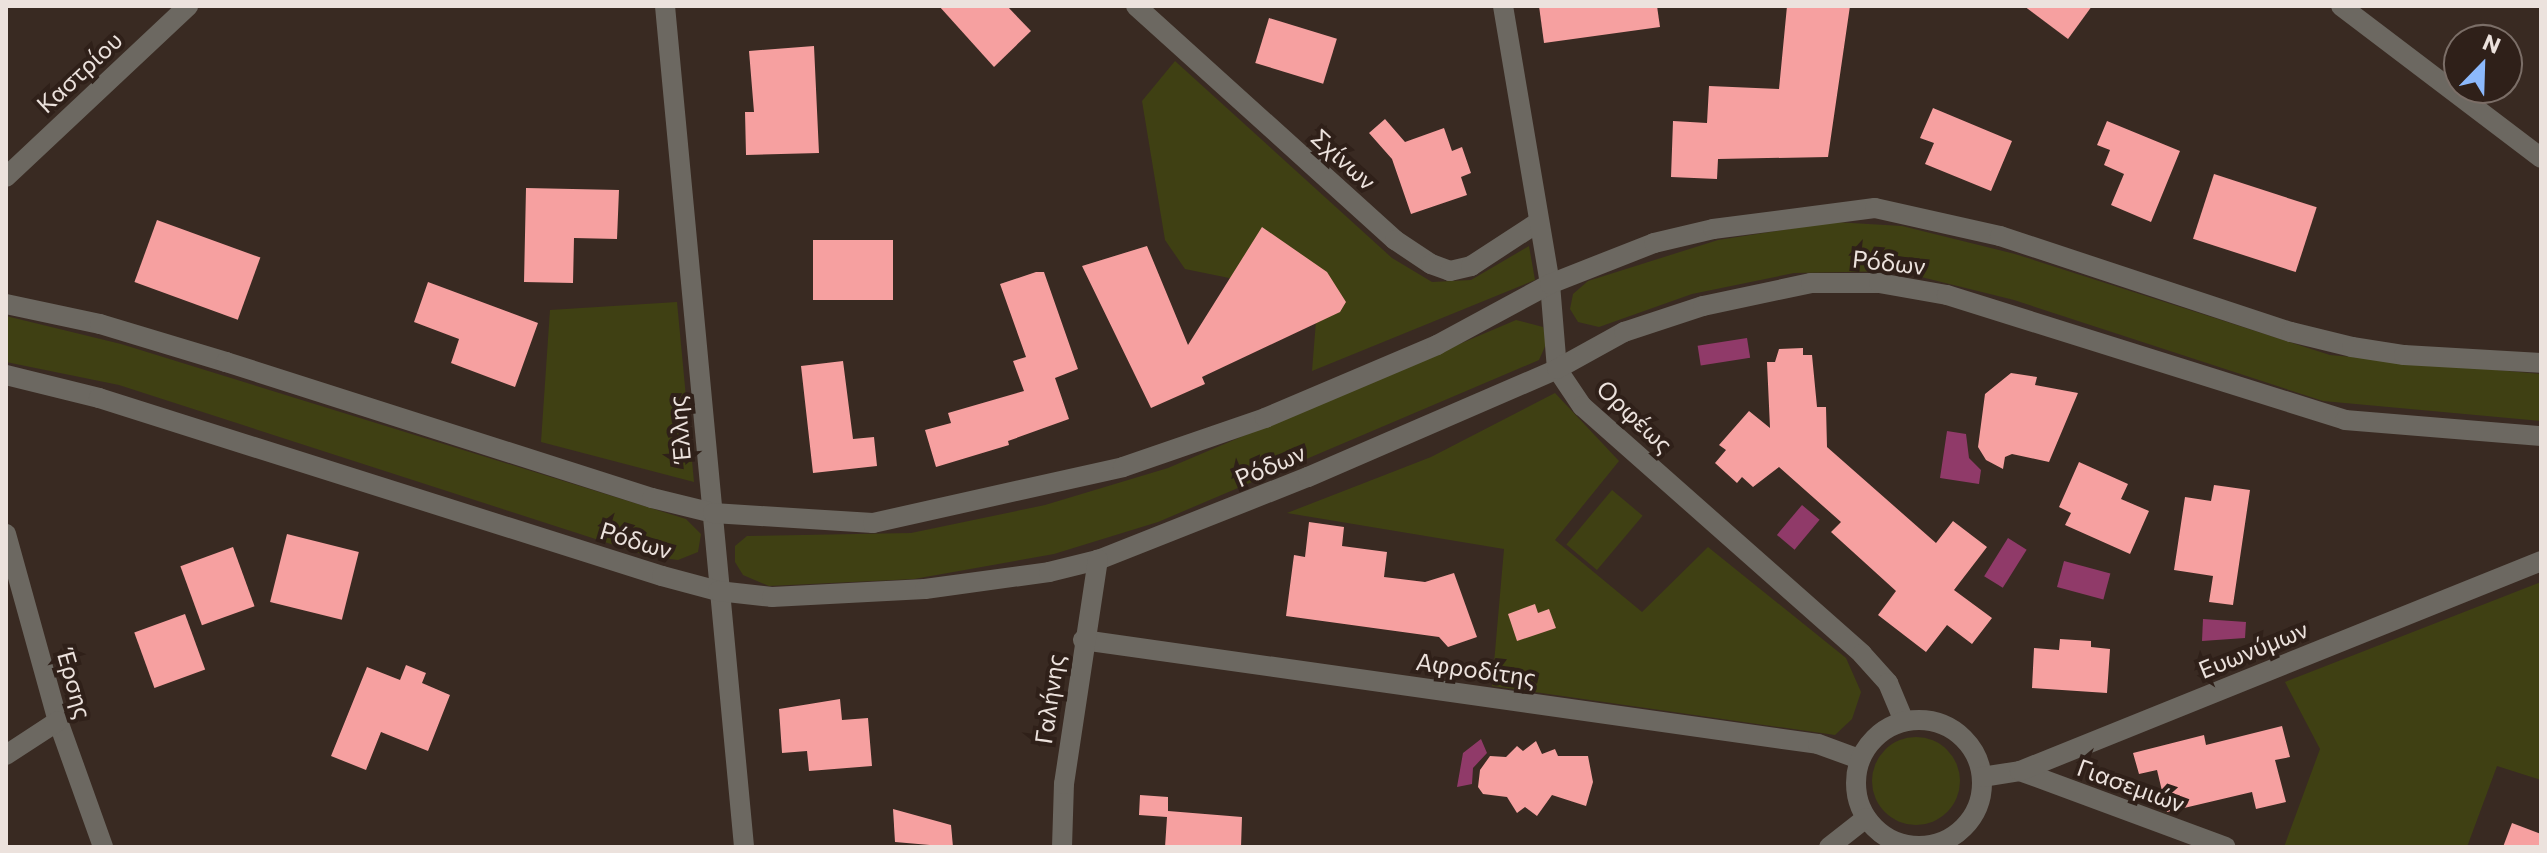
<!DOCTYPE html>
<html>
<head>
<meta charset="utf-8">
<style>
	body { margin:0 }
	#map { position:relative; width:2547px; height:853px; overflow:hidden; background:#392a22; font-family:Commissioner,sans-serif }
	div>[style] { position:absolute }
	.green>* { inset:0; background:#3f4013; transform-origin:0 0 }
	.round { border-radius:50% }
	.water>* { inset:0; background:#903a69; transform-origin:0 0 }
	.building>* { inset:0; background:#f6a0a0; transform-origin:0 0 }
	.minor>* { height:20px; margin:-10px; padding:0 10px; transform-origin:10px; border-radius:10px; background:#6c6861 }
	.minor>.ring { margin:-10px; padding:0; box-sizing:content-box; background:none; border:20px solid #6c6861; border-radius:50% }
	span { translate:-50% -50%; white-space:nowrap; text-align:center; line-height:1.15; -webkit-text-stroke:8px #2f2019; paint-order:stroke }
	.street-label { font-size:24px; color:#ece2dd }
	.frame { position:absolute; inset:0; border:8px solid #ece2dd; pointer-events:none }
	.north { position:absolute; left:2443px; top:24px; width:80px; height:80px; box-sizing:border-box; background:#2f2019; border:2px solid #7b6e67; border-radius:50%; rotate:23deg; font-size:22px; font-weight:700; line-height:32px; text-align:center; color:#ece2dd }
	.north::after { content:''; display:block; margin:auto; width:28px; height:36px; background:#8cb9fc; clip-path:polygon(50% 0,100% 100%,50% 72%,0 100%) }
</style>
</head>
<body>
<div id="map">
	<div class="green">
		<i style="clip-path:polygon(1175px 61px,1392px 258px,1432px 282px,1471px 280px,1529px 246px,1535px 280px,1312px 371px,1318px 296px,1185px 269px,1165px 240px,1142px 101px)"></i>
		<i style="clip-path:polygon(1834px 222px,1902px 226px,2015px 254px,2330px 355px,2541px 374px,2541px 421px,2323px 401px,2014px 300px,1897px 271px,1794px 273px,1692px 294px,1599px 327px,1578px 322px,1570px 309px,1573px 294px,1588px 281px,1718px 240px)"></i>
		<i style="clip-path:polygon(677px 302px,694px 482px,541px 442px,550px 310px)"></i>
		<i style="clip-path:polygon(6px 316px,121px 344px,686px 519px,701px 534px,698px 552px,678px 560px,648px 556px,119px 385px,6px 362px)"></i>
		<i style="clip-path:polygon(1516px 320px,1543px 327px,1547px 342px,1539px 360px,1158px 522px,1054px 554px,914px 579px,769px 586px,743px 575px,735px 562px,735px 546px,747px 536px,911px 533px,1045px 505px,1168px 468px)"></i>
		<i style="clip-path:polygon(1555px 393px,1619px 461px,1555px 540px,1642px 612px,1708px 547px,1846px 658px,1861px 692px,1852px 719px,1835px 735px,1492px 686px,1504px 549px,1287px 513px,1431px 457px)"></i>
		<i style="left:1612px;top:490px;width:40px;height:71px;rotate:40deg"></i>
		<i style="clip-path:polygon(2541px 582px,2541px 780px,2497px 766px,2467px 847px,2284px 847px,2320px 749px,2285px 682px)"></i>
		<i class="round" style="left:1872px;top:737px;width:88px;height:88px"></i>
	</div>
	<div class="water">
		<i style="left:1747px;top:338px;width:20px;height:50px;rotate:81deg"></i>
		<i style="clip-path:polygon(1947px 431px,1966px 434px,1969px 458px,1981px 470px,1979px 484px,1940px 478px)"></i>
		<i style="left:1802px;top:505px;width:23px;height:39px;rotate:40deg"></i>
		<i style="left:2008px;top:538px;width:22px;height:45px;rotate:32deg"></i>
		<i style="left:2064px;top:561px;width:48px;height:27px;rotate:15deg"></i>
		<i style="clip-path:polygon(2203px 619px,2246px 622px,2245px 638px,2202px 641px)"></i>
		<i style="clip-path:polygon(1481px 739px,1487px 753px,1473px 768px,1472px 784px,1457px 787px,1463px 753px)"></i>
	</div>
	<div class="building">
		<i style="clip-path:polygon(939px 6px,1007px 6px,1031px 31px,994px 67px)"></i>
		<i style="clip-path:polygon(1539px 6px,1657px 6px,1660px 27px,1544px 43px)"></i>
		<i style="clip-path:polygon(1787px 6px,1850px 6px,1828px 157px,1718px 159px,1717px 179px,1671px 177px,1673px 121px,1707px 123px,1709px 86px,1779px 89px)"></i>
		<i style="clip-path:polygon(2024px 6px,2092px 6px,2068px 39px)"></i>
		<i style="left:1269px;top:18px;width:71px;height:47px;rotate:17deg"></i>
		<i style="clip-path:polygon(814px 46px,819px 153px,746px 155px,745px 112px,754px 112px,749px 51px)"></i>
		<i style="clip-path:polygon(1933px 108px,2012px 141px,1991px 191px,1925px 164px,1934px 143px,1920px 138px)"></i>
		<i style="clip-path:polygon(1385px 119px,1405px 142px,1444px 128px,1452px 151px,1462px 147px,1471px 173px,1461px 177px,1467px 195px,1411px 214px,1392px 159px,1369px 133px)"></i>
		<i style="clip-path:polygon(2107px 121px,2180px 151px,2151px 222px,2111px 205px,2124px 174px,2104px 165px,2110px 150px,2097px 145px)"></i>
		<i style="left:2214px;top:174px;width:108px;height:68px;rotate:18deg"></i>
		<i style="clip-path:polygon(526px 188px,619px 190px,617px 239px,574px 238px,573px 283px,524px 282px)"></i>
		<i style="left:157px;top:220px;width:110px;height:66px;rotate:20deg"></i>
		<i style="clip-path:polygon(1262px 227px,1327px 272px,1346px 302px,1340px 312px,1202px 377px,1205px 384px,1151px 408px,1082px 266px,1147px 246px,1188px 345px)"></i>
		<i style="left:813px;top:240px;width:80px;height:60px"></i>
		<i style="clip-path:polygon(1036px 272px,1044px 272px,1078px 369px,1055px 378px,1069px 419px,1008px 441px,1009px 445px,936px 467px,925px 430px,951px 423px,948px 413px,1024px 391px,1013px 361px,1026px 357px,1000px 284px)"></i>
		<i style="clip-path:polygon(428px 282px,538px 323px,515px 387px,451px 363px,459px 339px,414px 322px)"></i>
		<i style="clip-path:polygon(1803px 348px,1803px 355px,1812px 355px,1817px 407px,1826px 407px,1827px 447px,1936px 543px,1953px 521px,1987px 547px,1954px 590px,1992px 618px,1972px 644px,1947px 625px,1926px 652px,1878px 615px,1896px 591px,1831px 532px,1841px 522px,1779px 467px,1753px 487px,1742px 477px,1737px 483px,1715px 463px,1726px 450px,1719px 445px,1749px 411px,1770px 428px,1767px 362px,1775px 362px,1779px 349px)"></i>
		<i style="clip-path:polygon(843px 361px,853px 439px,874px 437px,877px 466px,813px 473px,801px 366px)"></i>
		<i style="clip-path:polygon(2011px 373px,2037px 377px,2035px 385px,2078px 393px,2049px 462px,2012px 454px,2005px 457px,2003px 469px,1986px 460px,1978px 447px,1985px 394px)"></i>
		<i style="clip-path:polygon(2079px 462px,2128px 484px,2121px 499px,2149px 511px,2130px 554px,2065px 525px,2071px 513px,2059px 507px)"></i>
		<i style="clip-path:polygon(2214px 485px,2250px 490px,2233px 605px,2209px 602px,2213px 576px,2174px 570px,2185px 497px,2211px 501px)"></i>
		<i style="clip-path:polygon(1309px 522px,1344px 527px,1342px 546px,1387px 552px,1384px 577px,1425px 582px,1454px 573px,1477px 637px,1448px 647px,1439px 637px,1286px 616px,1294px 555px,1305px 557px)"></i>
		<i style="left:287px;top:534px;width:74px;height:70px;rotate:14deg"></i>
		<i style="left:233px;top:547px;width:63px;height:56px;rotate:70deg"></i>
		<i style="clip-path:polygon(1535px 604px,1538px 613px,1549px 609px,1556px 628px,1517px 641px,1508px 614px)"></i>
		<i style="left:185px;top:614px;width:59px;height:54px;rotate:70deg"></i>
		<i style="clip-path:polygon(2060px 639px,2091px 641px,2091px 647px,2110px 649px,2107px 693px,2032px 688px,2034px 648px,2059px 650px)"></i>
		<i style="clip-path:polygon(406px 665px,426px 673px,422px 683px,450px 695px,428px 751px,381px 732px,366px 770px,331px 756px,367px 667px,400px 680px)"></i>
		<i style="clip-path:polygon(840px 699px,842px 720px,868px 718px,872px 766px,809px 771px,807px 751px,782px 753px,779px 709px)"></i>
		<i style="clip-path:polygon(2282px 726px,2290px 757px,2275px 760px,2286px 802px,2256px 809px,2252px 792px,2167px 812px,2157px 770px,2139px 774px,2133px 753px,2204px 735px,2206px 745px)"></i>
		<i style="clip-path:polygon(1536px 741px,1542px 754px,1555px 749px,1558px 756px,1588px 756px,1593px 782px,1586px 806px,1552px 795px,1537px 816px,1525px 807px,1517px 813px,1507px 797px,1483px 794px,1478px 787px,1480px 770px,1490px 756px,1506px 757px,1517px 746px,1523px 751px)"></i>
		<i style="clip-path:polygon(1140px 795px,1168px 797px,1168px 811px,1242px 817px,1241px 847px,1165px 847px,1167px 817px,1139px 815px)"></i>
		<i style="clip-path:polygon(893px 809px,951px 825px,953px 847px,895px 842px)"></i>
		<i style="clip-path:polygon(2512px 823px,2541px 834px,2541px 847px,2503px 847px)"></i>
	</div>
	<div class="minor">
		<i style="left:665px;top:6px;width:845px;rotate:84.63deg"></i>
		<i style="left:1136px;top:6px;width:349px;rotate:42.1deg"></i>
		<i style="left:1395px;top:240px;width:43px;rotate:33.7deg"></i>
		<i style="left:1431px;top:264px;width:20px;rotate:20deg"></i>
		<i style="left:1450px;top:271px;width:22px;rotate:-13deg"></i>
		<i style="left:1471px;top:266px;width:79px;rotate:-33.1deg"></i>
		<i style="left:1503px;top:6px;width:282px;rotate:80.4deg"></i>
		<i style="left:1550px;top:284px;width:85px;rotate:85.3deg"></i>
		<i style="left:1557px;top:369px;width:45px;rotate:56deg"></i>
		<i style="left:1582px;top:406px;width:374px;rotate:41.5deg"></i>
		<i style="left:1862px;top:654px;width:39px;rotate:48deg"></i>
		<i style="left:1888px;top:683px;width:41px;rotate:67.2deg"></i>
		<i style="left:2341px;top:6px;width:251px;rotate:37.2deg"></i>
		<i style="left:6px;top:177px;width:250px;rotate:-43.2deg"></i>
		<i style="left:6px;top:304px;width:96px;rotate:12deg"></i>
		<i style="left:100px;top:324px;width:132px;rotate:16.8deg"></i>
		<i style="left:226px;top:362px;width:447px;rotate:17.7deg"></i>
		<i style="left:652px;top:498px;width:63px;rotate:13.8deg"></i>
		<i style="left:713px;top:513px;width:160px;rotate:3.6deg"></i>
		<i style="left:873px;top:523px;width:256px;rotate:-12.6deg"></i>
		<i style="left:1123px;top:467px;width:150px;rotate:-19deg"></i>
		<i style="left:1265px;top:418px;width:187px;rotate:-23deg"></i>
		<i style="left:1437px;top:345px;width:128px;rotate:-28.4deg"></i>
		<i style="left:1550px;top:284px;width:112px;rotate:-21.5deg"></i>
		<i style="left:1654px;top:243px;width:61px;rotate:-13.3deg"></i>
		<i style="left:1713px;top:229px;width:163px;rotate:-7.4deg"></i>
		<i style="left:1875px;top:208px;width:128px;rotate:12.6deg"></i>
		<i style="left:2000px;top:236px;width:306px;rotate:18.3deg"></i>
		<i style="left:2291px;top:332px;width:63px;rotate:13.8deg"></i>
		<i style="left:2352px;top:347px;width:53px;rotate:8.7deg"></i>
		<i style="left:2404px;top:355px;width:137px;rotate:3.3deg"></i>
		<i style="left:6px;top:375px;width:96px;rotate:13.9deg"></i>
		<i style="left:99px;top:398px;width:590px;rotate:17.55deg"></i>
		<i style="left:662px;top:576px;width:58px;rotate:15deg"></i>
		<i style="left:718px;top:591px;width:54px;rotate:6.3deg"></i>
		<i style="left:772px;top:597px;width:153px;rotate:-3deg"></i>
		<i style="left:925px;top:589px;width:125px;rotate:-7.8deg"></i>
		<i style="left:1049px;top:572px;width:50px;rotate:-13.8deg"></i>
		<i style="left:1098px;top:560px;width:226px;rotate:-21.6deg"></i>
		<i style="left:1308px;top:477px;width:271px;rotate:-23.4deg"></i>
		<i style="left:1557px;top:369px;width:77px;rotate:-28.9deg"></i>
		<i style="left:1624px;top:332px;width:83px;rotate:-18.2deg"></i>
		<i style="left:1703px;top:306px;width:110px;rotate:-12deg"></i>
		<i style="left:1811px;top:283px;width:68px"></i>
		<i style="left:1879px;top:283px;width:69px;rotate:10deg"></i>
		<i style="left:1947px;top:295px;width:417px;rotate:17.4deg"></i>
		<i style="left:2345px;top:420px;width:197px;rotate:4.7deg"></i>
		<i style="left:6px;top:534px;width:194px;rotate:74.5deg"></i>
		<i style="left:58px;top:721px;width:134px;rotate:70.3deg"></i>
		<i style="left:1083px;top:640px;width:742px;rotate:8.05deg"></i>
		<i style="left:1818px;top:744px;width:44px;rotate:20.1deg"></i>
		<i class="ring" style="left:1856px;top:720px;width:106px;height:106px"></i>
		<i style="left:6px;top:755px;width:62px;rotate:-33.2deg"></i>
		<i style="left:2020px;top:771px;width:219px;rotate:20.3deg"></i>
		<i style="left:1982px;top:777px;width:38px;rotate:-9deg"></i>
		<i style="left:2020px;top:771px;width:562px;rotate:-21.95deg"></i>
		<i style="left:1062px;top:847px;width:63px;rotate:-88.2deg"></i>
		<i style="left:1064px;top:784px;width:227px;rotate:-81.4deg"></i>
		<i style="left:1829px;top:847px;width:47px;rotate:-38.1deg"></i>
	</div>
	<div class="street-label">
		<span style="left:79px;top:72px;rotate:-43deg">Καστρίου</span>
		<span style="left:1344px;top:159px;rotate:42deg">Σχίνων</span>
		<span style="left:1889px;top:262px;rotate:6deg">Ρόδων</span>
		<span style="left:1635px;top:416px;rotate:43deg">Ορφέως</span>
		<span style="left:679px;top:429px;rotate:-95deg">Έλλης</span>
		<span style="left:1270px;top:465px;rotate:-23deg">Ρόδων</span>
		<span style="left:636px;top:540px;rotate:17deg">Ρόδων</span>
		<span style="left:2253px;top:649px;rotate:-22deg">Ευωνύμων</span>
		<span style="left:1476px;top:669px;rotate:8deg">Αφροδίτης</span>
		<span style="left:75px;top:684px;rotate:74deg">Έρσης</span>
		<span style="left:1049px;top:699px;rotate:-82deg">Γαλήνης</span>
		<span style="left:2131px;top:785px;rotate:20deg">Γιασεμιών</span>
	</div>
	<div class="frame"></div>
	<div class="north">N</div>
</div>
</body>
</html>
